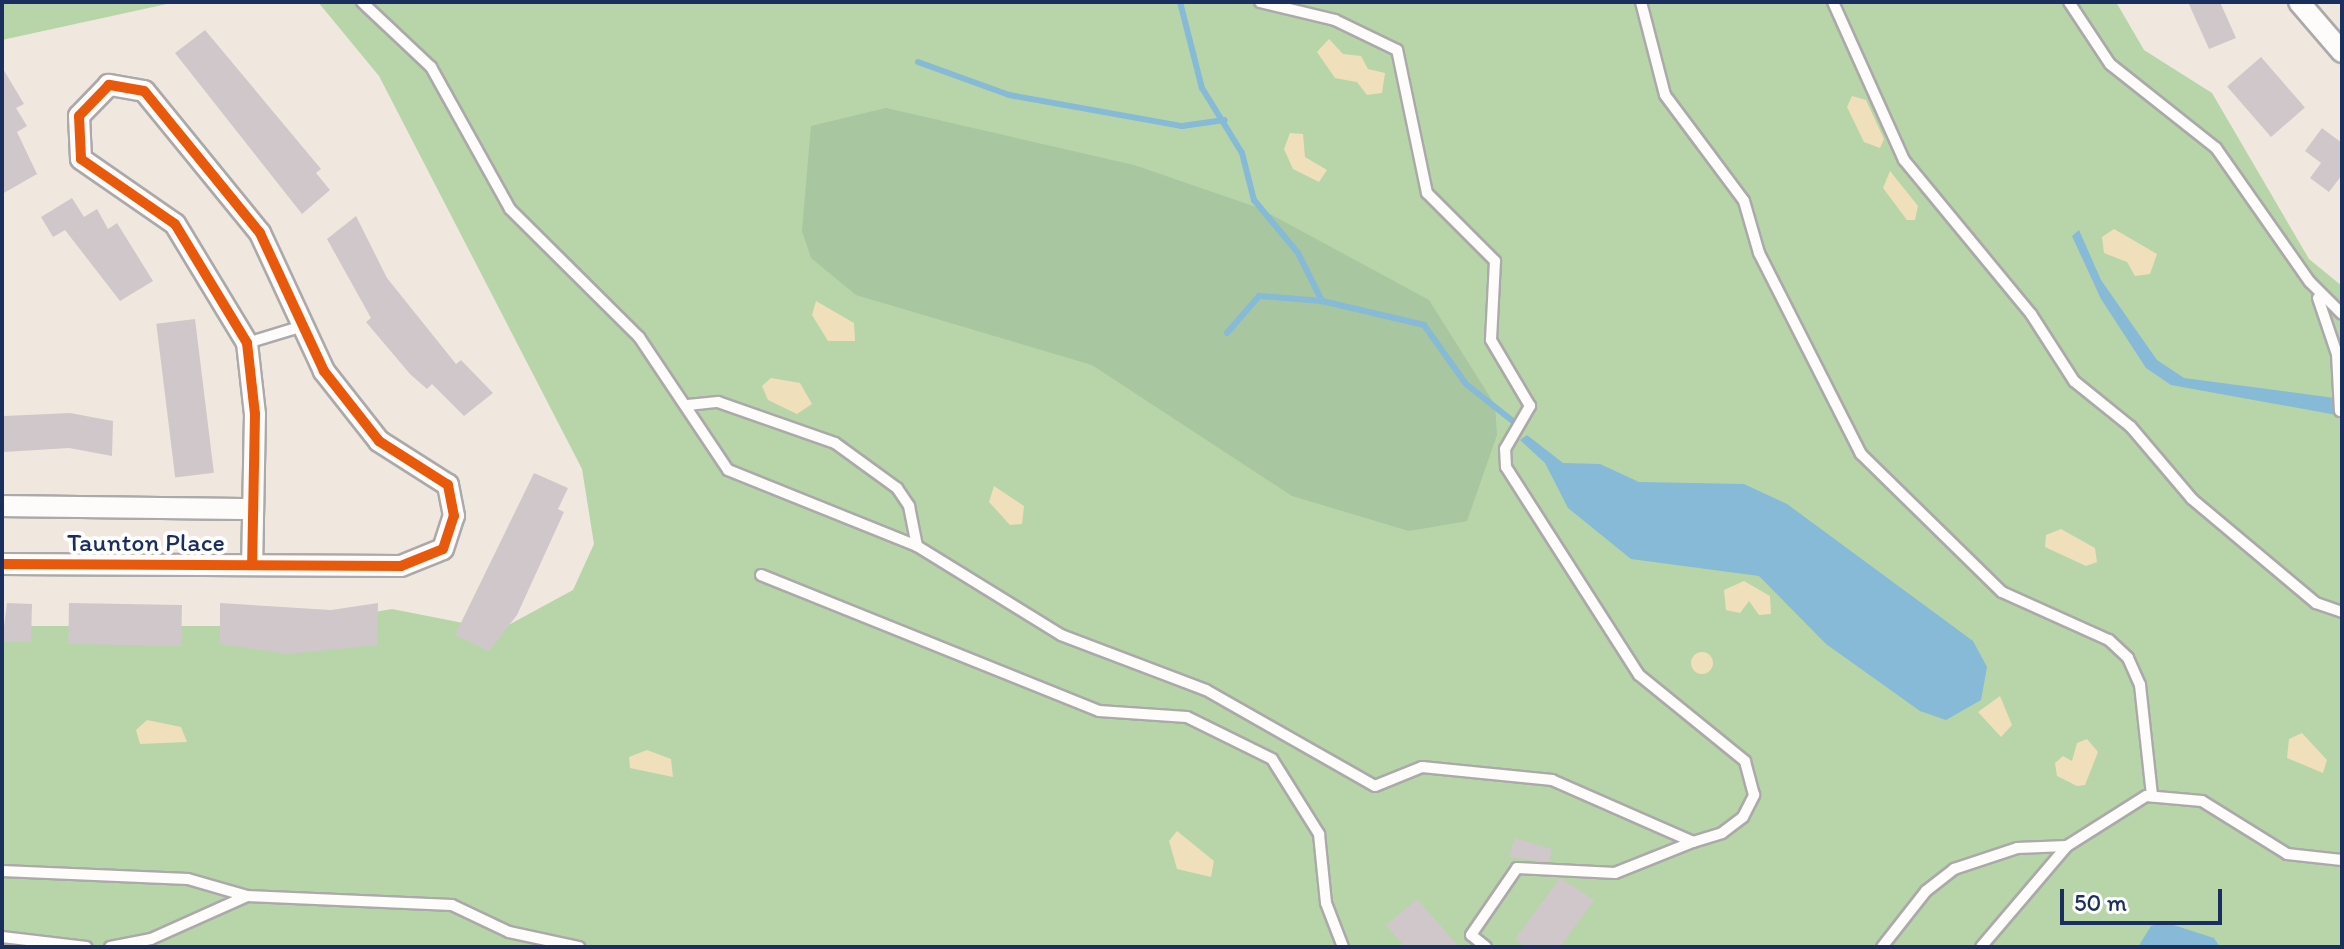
<!DOCTYPE html>
<html>
<head>
<meta charset="utf-8">
<style>
	body { margin:0 }
	#map { position:relative; width:2344px; height:949px; overflow:hidden; background:#f0e8de; font-family:Itim,sans-serif }
	div>[style] { position:absolute }
	.green>* { inset:0; background:#b7d5a8 }
	.forest>* { inset:0; background:#a8c69f }
	.sand>* { inset:0; background:#efe0bb }
	.round { border-radius:50% }
	.water>* { inset:0; background:#86bad6 }
	.stream>* { height:6px; margin:-3px; padding:0 3px; transform-origin:3px; border-radius:3px; background:#86bad6 }
	.building>* { inset:0; background:#d0c7cb; transform-origin:0 0 }
	.roads { filter:drop-shadow(2px 0 #aba9a9) drop-shadow(-2px 0 #aba9a9) drop-shadow(0 2px #aba9a9) drop-shadow(0 -2px #aba9a9) }
	.lane>* { height:10px; margin:-5px; padding:0 5px; transform-origin:5px; border-radius:5px; background:#fdfcfa }
	.street>* { height:20px; margin:-10px; padding:0 10px; transform-origin:10px; border-radius:10px; background:#fdfcfa }
	.cycleway>* { height:10px; margin:-5px; padding:0 5px; transform-origin:5px; border-radius:5px; background:#e8590c }
	span { translate:-50% -50%; white-space:nowrap; text-align:center; line-height:1.15; -webkit-text-stroke:8px #fff; paint-order:stroke }
	.street-label { font-size:26px; color:#1b2f5e }
	.frame { position:absolute; inset:0; border:4px solid #1b2f5e; pointer-events:none }
	.scale { position:absolute; left:2060px; top:889px; width:162px; height:36px; box-sizing:border-box; border:4px solid #1b2f5e; border-top:0; padding-left:10px; font-size:24px; line-height:28px; white-space:nowrap; color:#1b2f5e; -webkit-text-stroke:6px #fff; paint-order:stroke }
</style>
</head>
<body>
<div id="map">
	<div class="green">
		<i style="clip-path:polygon(2px 2px,176px 2px,2px 40px)"></i>
		<i style="clip-path:polygon(318px 2px,2116px 2px,2144px 50px,2212px 93px,2309px 259px,2342px 286px,2342px 947px,2px 947px,2px 626px,294px 626px,392px 609px,499px 630px,573px 590px,594px 544px,582px 469px,379px 76px)"></i>
	</div>
	<div class="forest">
		<i style="clip-path:polygon(886px 108px,1134px 165px,1259px 208px,1429px 300px,1495px 405px,1497px 435px,1467px 521px,1409px 531px,1292px 496px,1092px 365px,856px 295px,811px 258px,802px 231px,811px 126px)"></i>
	</div>
	<div class="sand">
		<i style="clip-path:polygon(1329px 39px,1343px 54px,1361px 56px,1368px 69px,1385px 73px,1382px 93px,1367px 95px,1357px 82px,1335px 78px,1317px 52px)"></i>
		<i style="clip-path:polygon(1852px 96px,1866px 100px,1884px 139px,1880px 148px,1864px 142px,1847px 107px)"></i>
		<i style="clip-path:polygon(1290px 133px,1303px 134px,1305px 157px,1327px 170px,1319px 182px,1293px 169px,1284px 149px)"></i>
		<i style="clip-path:polygon(1890px 171px,1918px 206px,1915px 220px,1907px 220px,1883px 188px)"></i>
		<i style="clip-path:polygon(2114px 229px,2157px 254px,2150px 274px,2135px 276px,2127px 262px,2104px 253px,2102px 237px)"></i>
		<i style="clip-path:polygon(816px 301px,854px 323px,855px 341px,828px 341px,812px 315px)"></i>
		<i style="clip-path:polygon(771px 378px,800px 383px,812px 404px,797px 414px,768px 400px,762px 386px)"></i>
		<i style="clip-path:polygon(994px 486px,1024px 506px,1022px 524px,1010px 525px,989px 502px)"></i>
		<i style="clip-path:polygon(2061px 529px,2095px 548px,2097px 562px,2086px 566px,2045px 547px,2046px 535px)"></i>
		<i style="clip-path:polygon(1744px 581px,1770px 596px,1771px 614px,1759px 615px,1749px 601px,1740px 613px,1726px 610px,1724px 590px)"></i>
		<i class="round" style="left:1691px;top:652px;width:22px;height:22px"></i>
		<i style="clip-path:polygon(2000px 696px,2012px 725px,2001px 737px,1978px 712px)"></i>
		<i style="clip-path:polygon(147px 720px,181px 727px,187px 742px,140px 744px,136px 730px)"></i>
		<i style="clip-path:polygon(2302px 733px,2327px 760px,2323px 773px,2287px 758px,2289px 739px)"></i>
		<i style="clip-path:polygon(2087px 739px,2098px 752px,2085px 785px,2077px 786px,2057px 776px,2055px 763px,2063px 756px,2072px 761px,2077px 743px)"></i>
		<i style="clip-path:polygon(647px 750px,671px 759px,673px 777px,630px 768px,629px 757px)"></i>
		<i style="clip-path:polygon(1177px 831px,1214px 861px,1211px 877px,1177px 869px,1169px 841px)"></i>
	</div>
	<div class="water">
		<i style="clip-path:polygon(2079px 230px,2101px 280px,2157px 360px,2184px 378px,2342px 399px,2342px 416px,2171px 385px,2146px 368px,2101px 299px,2072px 236px)"></i>
		<i style="clip-path:polygon(1527px 435px,1563px 463px,1600px 464px,1639px 482px,1744px 484px,1787px 504px,1973px 641px,1987px 667px,1981px 700px,1946px 720px,1920px 711px,1826px 644px,1759px 576px,1631px 559px,1568px 508px,1545px 463px,1520px 440px)"></i>
		<i style="clip-path:polygon(2164px 922px,2214px 938px,2220px 947px,2138px 947px,2151px 926px)"></i>
	</div>
	<div class="stream">
		<i style="left:1180px;top:2px;width:89px;rotate:75.7deg"></i>
		<i style="left:1202px;top:88px;width:76px;rotate:58.4deg"></i>
		<i style="left:1242px;top:153px;width:49px;rotate:75.7deg"></i>
		<i style="left:1254px;top:200px;width:69px;rotate:50.3deg"></i>
		<i style="left:1298px;top:253px;width:54px;rotate:63.4deg"></i>
		<i style="left:1322px;top:301px;width:105px;rotate:13.2deg"></i>
		<i style="left:1424px;top:325px;width:72px;rotate:54.6deg"></i>
		<i style="left:1466px;top:384px;width:61px;rotate:38.4deg"></i>
		<i style="left:918px;top:62px;width:97px;rotate:19.9deg"></i>
		<i style="left:1009px;top:95px;width:176px;rotate:10.2deg"></i>
		<i style="left:1182px;top:126px;width:43px;rotate:-7.9deg"></i>
		<i style="left:1227px;top:333px;width:49px;rotate:-49.1deg"></i>
		<i style="left:1259px;top:296px;width:63px;rotate:4.5deg"></i>
	</div>
	<div class="building">
		<i style="clip-path:polygon(2188px 2px,2220px 2px,2236px 38px,2209px 49px)"></i>
		<i style="clip-path:polygon(205px 30px,321px 169px,316px 173px,330px 190px,302px 214px,175px 53px)"></i>
		<i style="left:2261px;top:57px;width:67px;height:45px;rotate:49deg"></i>
		<i style="clip-path:polygon(2px 67px,24px 104px,16px 108px,27px 126px,17px 132px,37px 174px,2px 194px)"></i>
		<i style="clip-path:polygon(2322px 128px,2342px 143px,2342px 175px,2329px 192px,2310px 178px,2321px 163px,2305px 151px)"></i>
		<i style="clip-path:polygon(72px 198px,84px 217px,97px 209px,108px 229px,117px 223px,153px 281px,120px 301px,65px 230px,53px 237px,41px 217px)"></i>
		<i style="clip-path:polygon(356px 216px,387px 278px,456px 364px,461px 360px,493px 393px,464px 416px,432px 384px,427px 389px,410px 374px,366px 322px,371px 318px,327px 239px)"></i>
		<i style="left:195px;top:319px;width:155px;height:39px;rotate:83deg"></i>
		<i style="clip-path:polygon(70px 413px,113px 421px,112px 456px,69px 448px,4px 452px,4px 416px)"></i>
		<i style="clip-path:polygon(534px 473px,568px 488px,558px 509px,564px 512px,517px 615px,489px 651px,455px 635px)"></i>
		<i style="clip-path:polygon(7px 603px,32px 604px,31px 642px,2px 642px)"></i>
		<i style="left:69px;top:603px;width:113px;height:41px;rotate:1deg"></i>
		<i style="clip-path:polygon(220px 603px,331px 610px,378px 603px,377px 645px,288px 654px,220px 644px)"></i>
		<i style="clip-path:polygon(1515px 838px,1552px 849px,1549px 862px,1509px 857px)"></i>
		<i style="clip-path:polygon(1560px 878px,1594px 900px,1560px 947px,1526px 947px,1515px 939px)"></i>
		<i style="clip-path:polygon(1417px 899px,1459px 947px,1405px 947px,1386px 925px)"></i>
	</div>
	<div class="roads">
		<div class="lane">
			<i style="left:362px;top:2px;width:95px;rotate:43.3deg"></i>
			<i style="left:431px;top:67px;width:162px;rotate:60.9deg"></i>
			<i style="left:510px;top:209px;width:182px;rotate:44.8deg"></i>
			<i style="left:639px;top:337px;width:160px;rotate:56.2deg"></i>
			<i style="left:728px;top:470px;width:204px;rotate:21.9deg"></i>
			<i style="left:917px;top:546px;width:169px;rotate:31.7deg"></i>
			<i style="left:1061px;top:635px;width:155px;rotate:20.8deg"></i>
			<i style="left:1206px;top:690px;width:194px;rotate:29.6deg"></i>
			<i style="left:1375px;top:786px;width:51px;rotate:-22deg"></i>
			<i style="left:1422px;top:767px;width:131px;rotate:5.7deg"></i>
			<i style="left:1552px;top:780px;width:154px;rotate:23.7deg"></i>
			<i style="left:1693px;top:842px;width:30px;rotate:-17deg"></i>
			<i style="left:1722px;top:833px;width:26px;rotate:-37deg"></i>
			<i style="left:1743px;top:817px;width:25px;rotate:-63deg"></i>
			<i style="left:1754px;top:795px;width:35px;rotate:-105deg"></i>
			<i style="left:1745px;top:761px;width:136px;rotate:-140.9deg"></i>
			<i style="left:1639px;top:675px;width:247px;rotate:-122.6deg"></i>
			<i style="left:1506px;top:467px;width:18px;rotate:-93deg"></i>
			<i style="left:1505px;top:449px;width:50px;rotate:-59.8deg"></i>
			<i style="left:1530px;top:406px;width:77px;rotate:-120.6deg"></i>
			<i style="left:1491px;top:340px;width:79px;rotate:-87.1deg"></i>
			<i style="left:1495px;top:261px;width:96px;rotate:-135deg"></i>
			<i style="left:1427px;top:193px;width:146px;rotate:-101.8deg"></i>
			<i style="left:1397px;top:50px;width:69px;rotate:-154.2deg"></i>
			<i style="left:1335px;top:20px;width:77px;rotate:-166.5deg"></i>
			<i style="left:1641px;top:2px;width:96px;rotate:75.5deg"></i>
			<i style="left:1665px;top:95px;width:132px;rotate:53.3deg"></i>
			<i style="left:1744px;top:201px;width:54px;rotate:73.9deg"></i>
			<i style="left:1759px;top:253px;width:225px;rotate:63.1deg"></i>
			<i style="left:1861px;top:454px;width:197px;rotate:44.4deg"></i>
			<i style="left:2002px;top:592px;width:117px;rotate:24.2deg"></i>
			<i style="left:2109px;top:640px;width:26px;rotate:43deg"></i>
			<i style="left:2128px;top:658px;width:30px;rotate:66deg"></i>
			<i style="left:2140px;top:685px;width:112px;rotate:83.8deg"></i>
			<i style="left:1833px;top:2px;width:173px;rotate:65.8deg"></i>
			<i style="left:1904px;top:160px;width:200px;rotate:50.5deg"></i>
			<i style="left:2031px;top:314px;width:80px;rotate:57.3deg"></i>
			<i style="left:2074px;top:381px;width:73px;rotate:38.9deg"></i>
			<i style="left:2131px;top:427px;width:94px;rotate:49.7deg"></i>
			<i style="left:2192px;top:499px;width:162px;rotate:40deg"></i>
			<i style="left:2316px;top:603px;width:28px;rotate:19deg"></i>
			<i style="left:2069px;top:2px;width:74px;rotate:56.5deg"></i>
			<i style="left:2110px;top:64px;width:135px;rotate:38.4deg"></i>
			<i style="left:2216px;top:148px;width:164px;rotate:55deg"></i>
			<i style="left:2310px;top:282px;width:45px;rotate:45deg"></i>
			<i style="left:2318px;top:298px;width:59px;rotate:71.3deg"></i>
			<i style="left:2337px;top:354px;width:57px;rotate:87deg"></i>
			<i style="left:247px;top:343px;width:59px;rotate:-16.9deg"></i>
			<i style="left:688px;top:405px;width:30px;rotate:-6deg"></i>
			<i style="left:718px;top:402px;width:124px;rotate:19.3deg"></i>
			<i style="left:835px;top:443px;width:77px;rotate:36deg"></i>
			<i style="left:897px;top:488px;width:22px;rotate:56deg"></i>
			<i style="left:909px;top:506px;width:41px;rotate:78.7deg"></i>
			<i style="left:761px;top:575px;width:364px;rotate:21.9deg"></i>
			<i style="left:1099px;top:711px;width:88px;rotate:3.9deg"></i>
			<i style="left:1187px;top:717px;width:95px;rotate:26.3deg"></i>
			<i style="left:1272px;top:759px;width:89px;rotate:57.9deg"></i>
			<i style="left:1319px;top:834px;width:69px;rotate:84.2deg"></i>
			<i style="left:1326px;top:903px;width:47px;rotate:68.9deg"></i>
			<i style="left:2px;top:871px;width:186px;rotate:2.5deg"></i>
			<i style="left:188px;top:879px;width:61px;rotate:16.1deg"></i>
			<i style="left:247px;top:896px;width:205px;rotate:2.5deg"></i>
			<i style="left:452px;top:905px;width:63px;rotate:25.3deg"></i>
			<i style="left:509px;top:932px;width:72px;rotate:12.1deg"></i>
			<i style="left:2px;top:937px;width:85px;rotate:6.8deg"></i>
			<i style="left:110px;top:947px;width:42px;rotate:-11deg"></i>
			<i style="left:151px;top:939px;width:105px;rotate:-24.1deg"></i>
			<i style="left:1486px;top:947px;width:19px;rotate:-141deg"></i>
			<i style="left:1471px;top:935px;width:81px;rotate:-55.5deg"></i>
			<i style="left:1517px;top:868px;width:98px;rotate:2.9deg"></i>
			<i style="left:1615px;top:873px;width:84px;rotate:-21.7deg"></i>
			<i style="left:1882px;top:947px;width:71px;rotate:-51.8deg"></i>
			<i style="left:1926px;top:891px;width:36px;rotate:-38deg"></i>
			<i style="left:1954px;top:869px;width:66px;rotate:-18.4deg"></i>
			<i style="left:2017px;top:848px;width:50px;rotate:-2.3deg"></i>
			<i style="left:1981px;top:947px;width:133px;rotate:-49.6deg"></i>
			<i style="left:2067px;top:846px;width:93px;rotate:-32.3deg"></i>
			<i style="left:2146px;top:796px;width:56px;rotate:5.1deg"></i>
			<i style="left:2202px;top:801px;width:100px;rotate:31.9deg"></i>
			<i style="left:2287px;top:854px;width:55px;rotate:6.2deg"></i>
		</div>
		<div class="street">
			<i style="left:2299px;top:2px;width:66px;rotate:49.3deg"></i>
			<i style="left:2px;top:506px;width:251px;rotate:0.7deg"></i>
			<i style="left:2px;top:564px;width:399px;rotate:0.3deg"></i>
			<i style="left:401px;top:566px;width:45px;rotate:-22deg"></i>
			<i style="left:443px;top:549px;width:35px;rotate:-72deg"></i>
			<i style="left:454px;top:516px;width:32px;rotate:-101deg"></i>
			<i style="left:448px;top:485px;width:82px;rotate:-147.5deg"></i>
			<i style="left:379px;top:441px;width:89px;rotate:-128.2deg"></i>
			<i style="left:324px;top:371px;width:152px;rotate:-114.9deg"></i>
			<i style="left:260px;top:233px;width:183px;rotate:-129.2deg"></i>
			<i style="left:144px;top:91px;width:36px;rotate:-170deg"></i>
			<i style="left:109px;top:85px;width:43px;rotate:134.1deg"></i>
			<i style="left:79px;top:116px;width:43px;rotate:87.3deg"></i>
			<i style="left:81px;top:159px;width:114px;rotate:34.7deg"></i>
			<i style="left:175px;top:224px;width:139px;rotate:58.8deg"></i>
			<i style="left:247px;top:343px;width:71px;rotate:83.6deg"></i>
			<i style="left:255px;top:414px;width:151px;rotate:91.1deg"></i>
		</div>
	</div>
	<div class="cycleway">
		<i style="left:2px;top:564px;width:399px;rotate:0.3deg"></i>
		<i style="left:401px;top:566px;width:45px;rotate:-22deg"></i>
		<i style="left:443px;top:549px;width:35px;rotate:-72deg"></i>
		<i style="left:454px;top:516px;width:32px;rotate:-101deg"></i>
		<i style="left:448px;top:485px;width:82px;rotate:-147.5deg"></i>
		<i style="left:379px;top:441px;width:89px;rotate:-128.2deg"></i>
		<i style="left:324px;top:371px;width:152px;rotate:-114.9deg"></i>
		<i style="left:260px;top:233px;width:183px;rotate:-129.2deg"></i>
		<i style="left:144px;top:91px;width:36px;rotate:-170deg"></i>
		<i style="left:109px;top:85px;width:43px;rotate:134.1deg"></i>
		<i style="left:79px;top:116px;width:43px;rotate:87.3deg"></i>
		<i style="left:81px;top:159px;width:114px;rotate:34.7deg"></i>
		<i style="left:175px;top:224px;width:139px;rotate:58.8deg"></i>
		<i style="left:247px;top:343px;width:71px;rotate:83.6deg"></i>
		<i style="left:255px;top:414px;width:151px;rotate:91.1deg"></i>
	</div>
	<div class="street-label">
		<span style="left:146px;top:543px">Taunton Place</span>
	</div>
	<div class="frame"></div>
	<div class="scale">50 m</div>
</div>
</body>
</html>
